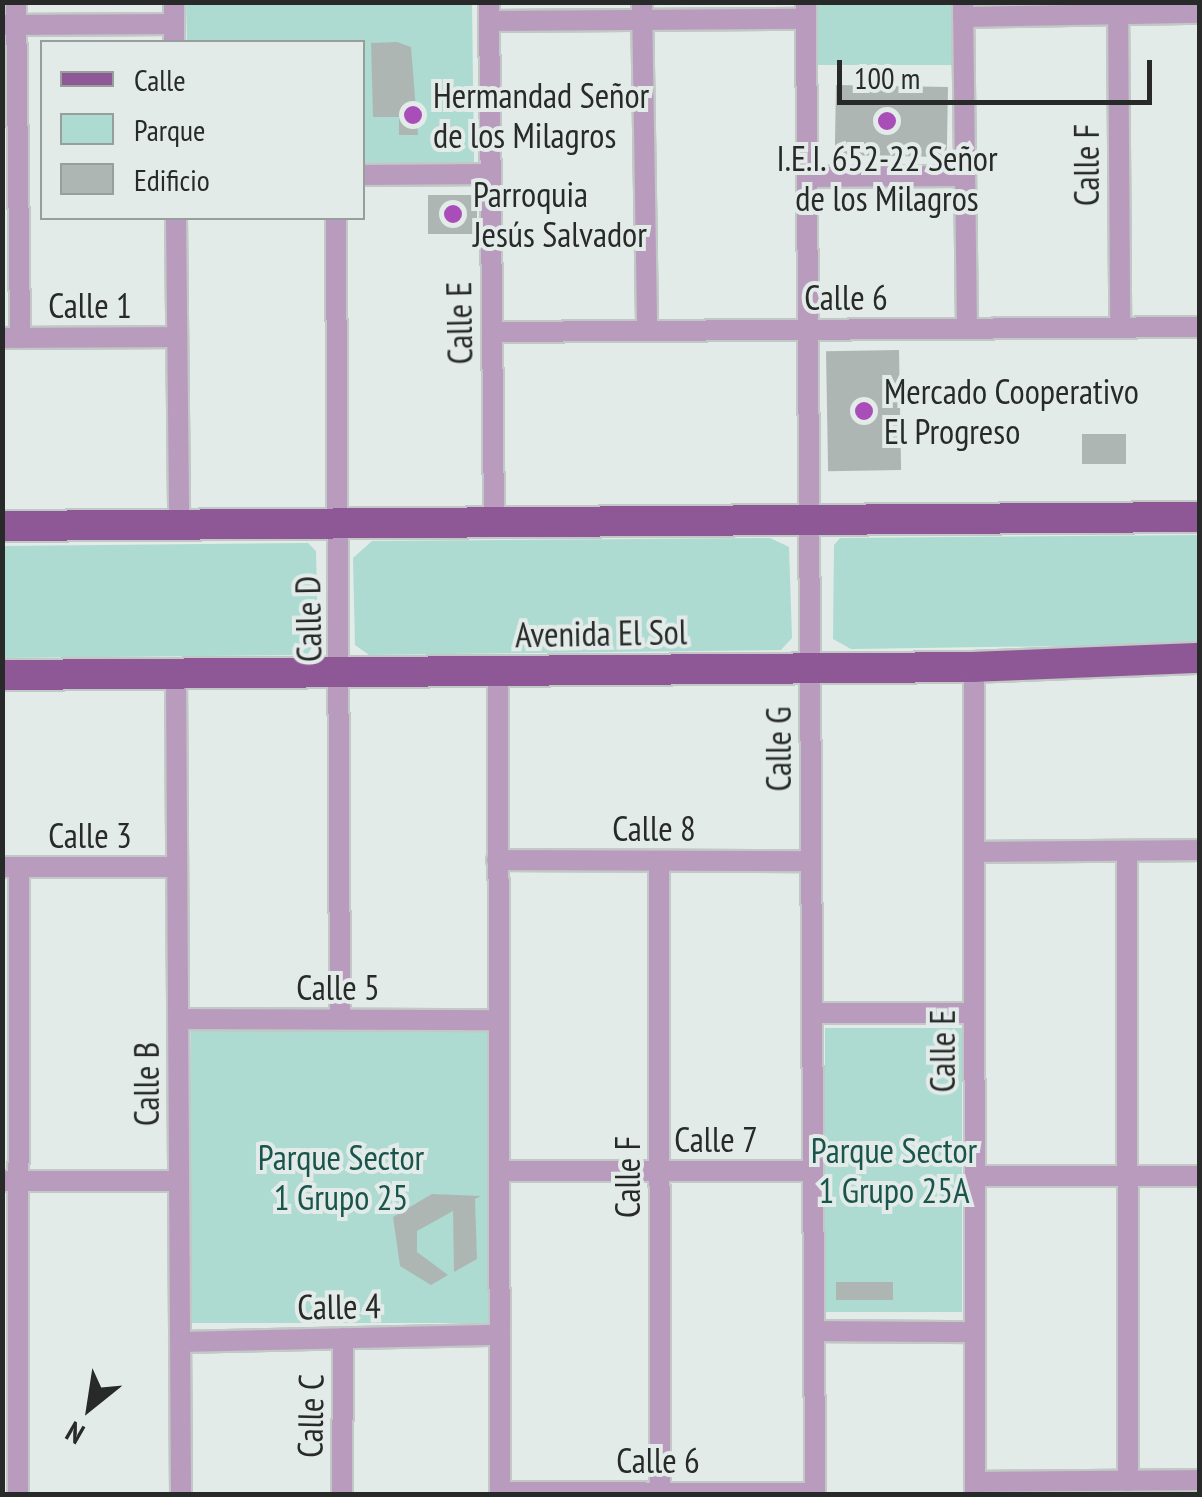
<!DOCTYPE html>
<html>
<head>
<meta charset="utf-8">
<style>
	body { margin:0 }
	#map { position:relative; width:1202px; height:1497px; overflow:hidden; background:#e3ebe9; font-family:"PT Sans Narrow",sans-serif }
	div>[style] { position:absolute }
	.green>* { inset:0; background:#addad1; transform-origin:0 0 }
	.building>* { inset:0; background:#aeb6b4; transform-origin:0 0 }
	.roads { filter:drop-shadow(2px 0 #c1c8c6) drop-shadow(-2px 0 #c1c8c6) drop-shadow(0 2px #c1c8c6) drop-shadow(0 -2px #c1c8c6) }
	.street>* { height:20px; margin:-10px; padding:0 10px; transform-origin:10px; border-radius:10px; background:#b99bbe }
	.primary>* { height:30px; margin:-15px; padding:0 15px; transform-origin:15px; border-radius:15px; background:#8e5897 }
	.dots>* { width:28px; height:28px; translate:-50% -50%; box-sizing:border-box; border:5px solid #e3ebe9; border-radius:50% }
	span { translate:-50% -50%; white-space:nowrap; text-align:center; line-height:1.15; -webkit-text-stroke:8px #e3ebe9; paint-order:stroke }
	.poi-label { font-size:35px; color:#272a29 }
	.left { translate:0 -50%; text-align:left }
	.street-label { font-size:35px; color:#272a29 }
	.park-label { font-size:35px; color:#1a554d }
	.frame { position:absolute; inset:0; border:5px solid #272a29; pointer-events:none }
	.legend { position:absolute; left:40px; top:40px; width:325px; height:180px; box-sizing:border-box; background:#e3ebe9; border:2px solid #989e9c; margin:0; padding:12px 18px; list-style:none; font-size:30px; color:#272a29 }
	.legend li { display:flex; align-items:center; gap:20px; height:50px }
	.legend b { width:50px; border:2px solid #989e9c }
	.north { position:absolute; left:40px; top:1357px; width:100px; height:100px; -webkit-text-stroke:8px #e3ebe9; paint-order:stroke; rotate:210deg; font-size:28px; font-weight:700; line-height:40px; text-align:center; color:#272a29 }
	.north::after { content:''; display:block; margin:auto; width:35px; height:45px; background:#272a29; clip-path:polygon(50% 0,100% 100%,50% 72%,0 100%) }
	.scale { position:absolute; left:837px; top:60px; width:315px; height:45px; box-sizing:border-box; border:5px solid #272a29; border-top:0; padding-left:12px; font-size:30px; line-height:35px; white-space:nowrap; color:#272a29; -webkit-text-stroke:8px #e3ebe9; paint-order:stroke }
</style>
</head>
<body>
<div id="map">
	<div class="green">
		<i style="clip-path:polygon(186px 3px,472px 3px,474px 162px,363px 163px,362px 42px,187px 42px)"></i>
		<i style="left:815px;top:3px;width:139px;height:62px"></i>
		<i style="clip-path:polygon(1199px 535px,1199px 644px,851px 649px,833px 639px,834px 545px,840px 538px)"></i>
		<i style="clip-path:polygon(770px 538px,789px 547px,792px 638px,781px 650px,369px 655px,355px 645px,353px 558px,372px 541px)"></i>
		<i style="clip-path:polygon(308px 543px,316px 551px,318px 639px,307px 655px,3px 658px,3px 546px)"></i>
		<i style="left:488px;top:1028px;width:295px;height:297px;rotate:90deg"></i>
		<i style="left:825px;top:1028px;width:137px;height:284px"></i>
	</div>
	<div class="building">
		<i style="clip-path:polygon(397px 42px,411px 47px,418px 135px,399px 135px,399px 117px,373px 117px,371px 43px)"></i>
		<i style="left:836px;top:85px;width:112px;height:70px;rotate:1deg"></i>
		<i style="left:428px;top:195px;width:49px;height:39px"></i>
		<i style="left:899px;top:350px;width:120px;height:73px;rotate:89deg"></i>
		<i style="left:1082px;top:434px;width:44px;height:30px"></i>
		<i style="clip-path:polygon(432px 1194px,481px 1196px,475px 1199px,477px 1259px,454px 1272px,453px 1211px,417px 1231px,417px 1252px,448px 1275px,431px 1285px,400px 1266px,393px 1217px)"></i>
		<i style="left:836px;top:1282px;width:57px;height:18px"></i>
	</div>
	<div class="roads">
		<div class="street">
			<i style="left:16px;top:2px;width:336px;rotate:89.3deg"></i>
			<i style="left:174px;top:2px;width:40px;rotate:90deg"></i>
			<i style="left:489px;top:2px;width:520px;rotate:89.45deg"></i>
			<i style="left:642px;top:2px;width:329px;rotate:89.1deg"></i>
			<i style="left:806px;top:2px;width:1492px;rotate:89.65deg"></i>
			<i style="left:963px;top:2px;width:326px;rotate:89.3deg"></i>
			<i style="left:1118px;top:2px;width:325px;rotate:89.6deg"></i>
			<i style="left:963px;top:17px;width:237px;rotate:-1deg"></i>
			<i style="left:489px;top:21px;width:317px;rotate:-0.4deg"></i>
			<i style="left:4px;top:25px;width:170px;rotate:-0.3deg"></i>
			<i style="left:362px;top:175px;width:129px;rotate:-0.4deg"></i>
			<i style="left:807px;top:177px;width:158px;rotate:-0.4deg"></i>
			<i style="left:176px;top:218px;width:306px;rotate:89.4deg"></i>
			<i style="left:336px;top:218px;width:801px;rotate:89.71deg"></i>
			<i style="left:492px;top:332px;width:708px;rotate:-0.4deg"></i>
			<i style="left:2px;top:338px;width:175px;rotate:-0.3deg"></i>
			<i style="left:974px;top:667px;width:827px;rotate:89.93deg"></i>
			<i style="left:498px;top:671px;width:823px;rotate:89.86deg"></i>
			<i style="left:176px;top:674px;width:820px;rotate:89.65deg"></i>
			<i style="left:1127px;top:851px;width:630px;rotate:89.91deg"></i>
			<i style="left:974px;top:852px;width:226px;rotate:-0.5deg"></i>
			<i style="left:497px;top:860px;width:314px;rotate:0.2deg"></i>
			<i style="left:659px;top:861px;width:631px;rotate:89.91deg"></i>
			<i style="left:2px;top:867px;width:175px"></i>
			<i style="left:812px;top:1013px;width:162px"></i>
			<i style="left:178px;top:1019px;width:320px;rotate:0.2deg"></i>
			<i style="left:499px;top:1171px;width:314px"></i>
			<i style="left:975px;top:1176px;width:225px"></i>
			<i style="left:2px;top:1181px;width:177px"></i>
			<i style="left:814px;top:1331px;width:160px;rotate:0.4deg"></i>
			<i style="left:180px;top:1342px;width:320px;rotate:-1.3deg"></i>
			<i style="left:975px;top:1482px;width:225px;rotate:-0.5deg"></i>
			<i style="left:500px;top:1492px;width:315px;rotate:0.2deg"></i>
			<i style="left:18px;top:1494px;width:627px;rotate:-89.91deg"></i>
			<i style="left:342px;top:1494px;width:156px;rotate:-89.6deg"></i>
		</div>
		<div class="primary">
			<i style="left:2px;top:526px;width:1198px;rotate:-0.43deg"></i>
			<i style="left:2px;top:675px;width:972px;rotate:-0.47deg"></i>
			<i style="left:974px;top:667px;width:226px;rotate:-2.3deg"></i>
		</div>
	</div>
	<div class="dots">
		<i style="left:413px;top:115px;background:#a94eb9"></i>
		<i style="left:887px;top:121px;background:#a94eb9"></i>
		<i style="left:453px;top:214px;background:#a94eb9"></i>
		<i style="left:864px;top:411px;background:#a94eb9"></i>
	</div>
	<div class="poi-label">
		<span class="left" style="left:433px;top:115px">Hermandad Señor<br>de los Milagros</span>
		<span style="left:887px;top:178px">I.E.I. 652-22 Señor<br>de los Milagros</span>
		<span class="left" style="left:473px;top:214px">Parroquia<br>Jesús Salvador</span>
		<span class="left" style="left:884px;top:411px">Mercado Cooperativo<br>El Progreso</span>
	</div>
	<div class="street-label">
		<span style="left:1086px;top:165px;rotate:-90deg">Calle F</span>
		<span style="left:846px;top:297px">Calle 6</span>
		<span style="left:90px;top:305px">Calle 1</span>
		<span style="left:459px;top:323px;rotate:-91deg">Calle E</span>
		<span style="left:308px;top:619px;rotate:-91deg">Calle D</span>
		<span style="left:601px;top:633px;rotate:-1deg">Avenida El Sol</span>
		<span style="left:778px;top:749px;rotate:-90deg">Calle G</span>
		<span style="left:654px;top:828px">Calle 8</span>
		<span style="left:90px;top:835px">Calle 3</span>
		<span style="left:338px;top:987px">Calle 5</span>
		<span style="left:942px;top:1051px;rotate:-90deg">Calle E</span>
		<span style="left:146px;top:1084px;rotate:-90deg">Calle B</span>
		<span style="left:716px;top:1139px">Calle 7</span>
		<span style="left:627px;top:1177px;rotate:-90deg">Calle F</span>
		<span style="left:339px;top:1306px;rotate:-1deg">Calle 4</span>
		<span style="left:310px;top:1416px;rotate:-89deg">Calle C</span>
		<span style="left:658px;top:1460px">Calle 6</span>
	</div>
	<div class="park-label">
		<span style="left:894px;top:1170px">Parque Sector<br>1 Grupo 25A</span>
		<span style="left:341px;top:1177px">Parque Sector<br>1 Grupo 25</span>
	</div>
	<div class="frame"></div>
	<ul class="legend">
	<li><b style="height:12px;background:#8e5897"></b>Calle</li>
	<li><b style="height:28px;background:#addad1"></b>Parque</li>
	<li><b style="height:28px;background:#aeb6b4"></b>Edificio</li>
	</ul>
	<div class="north">N</div>
	<div class="scale">100 m</div>
</div>
</body>
</html>
